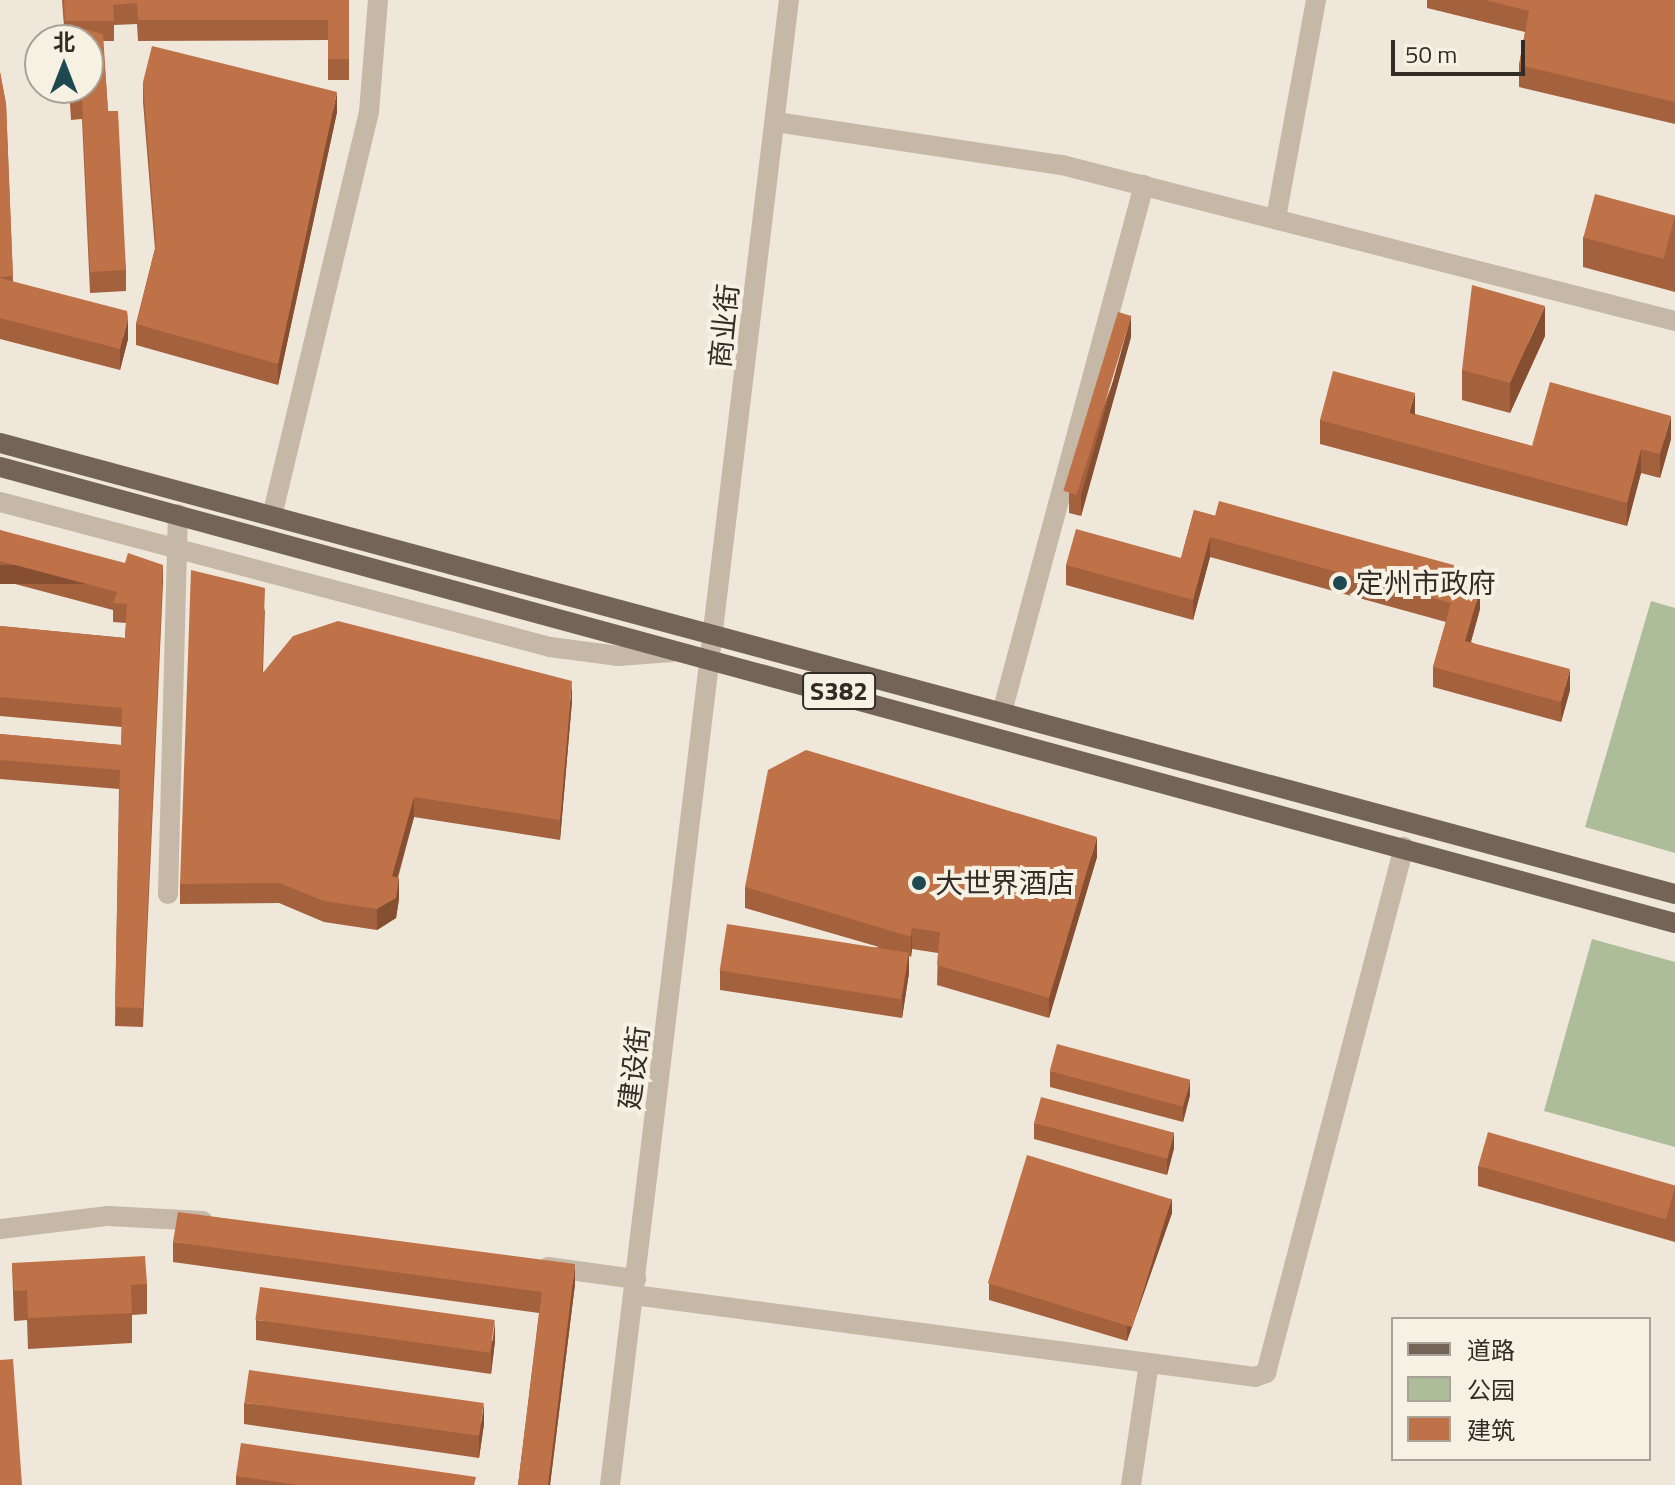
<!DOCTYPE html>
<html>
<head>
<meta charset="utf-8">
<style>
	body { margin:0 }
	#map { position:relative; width:1675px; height:1485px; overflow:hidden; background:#efe7d9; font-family:"Titillium Web","Noto Sans SC",sans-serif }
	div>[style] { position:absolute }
	.green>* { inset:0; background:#adbd9a }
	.minor>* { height:20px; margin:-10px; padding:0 10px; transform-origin:10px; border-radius:10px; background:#c6b8a6 }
	.tertiary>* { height:20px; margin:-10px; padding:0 10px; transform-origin:10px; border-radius:10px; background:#c6b8a6 }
	.primary>* { height:20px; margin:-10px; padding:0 10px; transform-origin:10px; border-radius:10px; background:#746458 }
	.wall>* { inset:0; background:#a4613d }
	.shaded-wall>* { inset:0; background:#864f32; transform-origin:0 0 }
	.building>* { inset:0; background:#bf7147; transform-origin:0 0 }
	.dots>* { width:22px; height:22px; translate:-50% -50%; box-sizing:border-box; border:4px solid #f7f1e4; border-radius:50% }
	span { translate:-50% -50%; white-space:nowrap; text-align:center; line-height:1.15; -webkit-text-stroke:8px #f7f1e4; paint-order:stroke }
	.shield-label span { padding:2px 6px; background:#f7f1e4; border:2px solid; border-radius:6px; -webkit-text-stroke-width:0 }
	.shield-label { font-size:26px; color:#332b26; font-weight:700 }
	.street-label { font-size:28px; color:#332b26 }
	.poi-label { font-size:28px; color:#332b26 }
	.left { translate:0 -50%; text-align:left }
	.legend { position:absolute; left:1391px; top:1317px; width:260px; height:144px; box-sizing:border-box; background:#f7f1e4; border:2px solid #a9a298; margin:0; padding:10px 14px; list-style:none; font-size:24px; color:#332b26 }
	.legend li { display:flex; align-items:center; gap:16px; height:40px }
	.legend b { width:40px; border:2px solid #a9a298 }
	.north { position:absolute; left:24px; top:24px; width:80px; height:80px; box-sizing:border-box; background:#f7f1e4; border:2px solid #a9a298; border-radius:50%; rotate:0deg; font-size:22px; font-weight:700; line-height:32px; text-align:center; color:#332b26 }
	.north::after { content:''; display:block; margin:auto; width:28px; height:36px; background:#1e4951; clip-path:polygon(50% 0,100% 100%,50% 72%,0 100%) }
	.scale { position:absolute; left:1391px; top:40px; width:134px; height:36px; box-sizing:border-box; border:4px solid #332b26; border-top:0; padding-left:10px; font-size:24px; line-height:28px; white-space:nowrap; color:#332b26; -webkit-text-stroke:6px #f7f1e4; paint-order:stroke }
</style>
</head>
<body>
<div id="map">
	<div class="green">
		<i style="clip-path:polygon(1651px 601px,1675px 608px,1675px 853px,1585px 827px)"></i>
		<i style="clip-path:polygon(1592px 939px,1675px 962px,1675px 1147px,1544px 1111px)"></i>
	</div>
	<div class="minor">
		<i style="left:776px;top:122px;width:289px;rotate:8.6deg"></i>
		<i style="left:1062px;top:165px;width:633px;rotate:14.28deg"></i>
		<i style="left:1276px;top:218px;width:222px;rotate:-79.6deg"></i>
		<i style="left:0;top:502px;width:569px;rotate:14.77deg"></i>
		<i style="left:550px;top:647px;width:69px;rotate:7.5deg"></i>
		<i style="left:618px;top:656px;width:54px;rotate:-4.2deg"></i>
		<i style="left:272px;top:516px;width:415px;rotate:-76.5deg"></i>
		<i style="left:369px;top:112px;width:112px;rotate:-85.4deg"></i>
		<i style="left:1002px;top:712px;width:546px;rotate:-74.92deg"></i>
		<i style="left:168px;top:894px;width:380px;rotate:-88.5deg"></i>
		<i style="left:0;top:1229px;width:109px;rotate:-6.9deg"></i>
		<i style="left:108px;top:1216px;width:95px;rotate:3deg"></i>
		<i style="left:548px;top:1267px;width:89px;rotate:7.8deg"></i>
		<i style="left:634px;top:1295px;width:626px;rotate:7.52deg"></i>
		<i style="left:1255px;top:1377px;width:12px;rotate:-20deg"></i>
		<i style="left:1266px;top:1373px;width:544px;rotate:-75.3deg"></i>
		<i style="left:1131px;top:1485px;width:123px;rotate:-81.6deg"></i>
	</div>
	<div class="tertiary">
		<i style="left:610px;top:1485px;width:1496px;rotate:-83.13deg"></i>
	</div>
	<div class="primary">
		<i style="left:0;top:443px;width:1735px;rotate:15.07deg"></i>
		<i style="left:0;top:467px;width:1736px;rotate:15.23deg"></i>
	</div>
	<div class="wall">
		<i style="clip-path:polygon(62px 0,349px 0,349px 80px,328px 80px,328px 40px,138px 41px,137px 24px,114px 25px,114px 41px,103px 41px,108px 111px,126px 270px,126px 291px,90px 293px,82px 119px,71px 120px,69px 88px,88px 88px,88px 40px,65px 40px)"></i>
		<i style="clip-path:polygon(1427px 0,1675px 0,1675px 124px,1519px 87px,1519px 65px,1525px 32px,1427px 8px)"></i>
		<i style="clip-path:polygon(0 72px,6px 104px,13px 282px,128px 339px,120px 370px,0 339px)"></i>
		<i style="clip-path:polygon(143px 82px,337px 112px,278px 385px,136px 345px,136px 324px,155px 249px,143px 102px)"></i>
		<i style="clip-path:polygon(1675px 216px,1675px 292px,1583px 267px,1583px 237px)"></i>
		<i style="clip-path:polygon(1545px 336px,1510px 413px,1462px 400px,1462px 370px)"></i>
		<i style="clip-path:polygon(1131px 337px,1081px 516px,1069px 513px,1069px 492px)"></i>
		<i style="clip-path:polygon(1415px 414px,1532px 446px,1671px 439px,1660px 478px,1641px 473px,1627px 526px,1320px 444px,1320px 420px)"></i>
		<i style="clip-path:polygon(1194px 510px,1461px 584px,1480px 609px,1471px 642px,1570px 690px,1561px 722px,1433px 687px,1433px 667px,1446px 622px,1210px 557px,1193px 620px,1066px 585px,1066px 565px,1181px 558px)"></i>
		<i style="clip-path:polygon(0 530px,163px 584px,143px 1027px,115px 1026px,119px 789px,0 779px,0 734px,121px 745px,122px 727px,0 716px,0 626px,125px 638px,126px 623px,113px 622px,113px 610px,0 580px)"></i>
		<i style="clip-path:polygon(265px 608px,263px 673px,572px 701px,560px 840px,414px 817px,398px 878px,399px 899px,396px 918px,377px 930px,324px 922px,279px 903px,180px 904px,180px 884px)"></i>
		<i style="clip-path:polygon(1097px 857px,1049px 1018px,937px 985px,938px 953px,912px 949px,911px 957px,909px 956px,909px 973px,902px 1018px,720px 990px,720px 970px,879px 947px,745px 908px,745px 887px)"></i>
		<i style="clip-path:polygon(1050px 1071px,1190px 1095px,1183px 1122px,1050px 1087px)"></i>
		<i style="clip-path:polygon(1034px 1123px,1174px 1148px,1167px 1175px,1034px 1139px)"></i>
		<i style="clip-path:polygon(1478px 1166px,1675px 1186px,1675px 1242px,1478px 1186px)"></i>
		<i style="clip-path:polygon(1172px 1213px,1127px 1341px,989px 1300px,989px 1284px)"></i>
		<i style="clip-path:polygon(173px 1242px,575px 1284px,550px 1485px,518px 1485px,539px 1313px,173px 1262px)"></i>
		<i style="clip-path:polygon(12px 1263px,147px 1284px,147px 1314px,132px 1315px,132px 1343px,28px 1349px,27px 1320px,14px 1321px)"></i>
		<i style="clip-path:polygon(256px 1320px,495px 1341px,491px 1374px,256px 1340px)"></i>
		<i style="clip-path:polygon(244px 1403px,484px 1424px,479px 1458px,244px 1424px)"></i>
		<i style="clip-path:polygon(236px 1476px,476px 1485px,236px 1485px)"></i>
	</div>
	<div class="shaded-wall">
		<i style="clip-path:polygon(337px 92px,337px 112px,278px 385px,278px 364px)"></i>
		<i style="clip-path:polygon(1545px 306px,1545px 336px,1510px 413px,1510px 383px)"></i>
		<i style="clip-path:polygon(1131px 316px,1131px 337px,1081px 516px,1081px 496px)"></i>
		<i style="clip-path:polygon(128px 318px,128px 339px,120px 370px,120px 349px)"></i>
		<i style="clip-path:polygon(1415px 393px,1415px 417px,1409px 413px)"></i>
		<i style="clip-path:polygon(1671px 416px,1671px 439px,1660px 478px,1660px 454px)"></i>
		<i style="clip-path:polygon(1641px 449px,1641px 473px,1627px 526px,1627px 503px)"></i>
		<i style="clip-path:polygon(1210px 537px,1210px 557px,1193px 620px,1193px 600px)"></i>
		<i style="left:163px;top:565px;width:19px;height:443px;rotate:90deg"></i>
		<i style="clip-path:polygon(1461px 567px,1461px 588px,1457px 583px)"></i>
		<i style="clip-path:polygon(1480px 589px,1480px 609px,1465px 662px,1465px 641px)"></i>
		<i style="clip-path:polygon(1570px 669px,1570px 690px,1561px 722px,1561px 702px)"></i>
		<i style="clip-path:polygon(572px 681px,572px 701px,560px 840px,560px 820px)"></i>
		<i style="clip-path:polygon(414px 797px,414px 817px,392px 896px,392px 876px)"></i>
		<i style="clip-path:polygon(1097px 837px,1097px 857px,1049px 1018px,1049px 998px)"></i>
		<i style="clip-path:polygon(399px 878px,399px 899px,396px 918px,377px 930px,377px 909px)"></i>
		<i style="clip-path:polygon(912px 928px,912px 949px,911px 957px,911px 937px)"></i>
		<i style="clip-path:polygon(909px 952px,909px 973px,902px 1018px,902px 997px)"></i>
		<i style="clip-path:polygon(1190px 1080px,1190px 1095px,1183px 1122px,1183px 1107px)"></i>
		<i style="clip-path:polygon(1174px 1132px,1174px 1148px,1167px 1175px,1167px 1159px)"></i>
		<i style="clip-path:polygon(1172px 1198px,1172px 1213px,1127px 1341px,1127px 1326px)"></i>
		<i style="clip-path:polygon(575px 1264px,575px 1284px,550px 1485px,548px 1485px)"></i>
		<i style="clip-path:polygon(495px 1321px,495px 1341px,491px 1374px,491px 1353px)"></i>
		<i style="clip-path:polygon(484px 1403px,484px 1424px,479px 1458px,479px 1437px)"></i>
	</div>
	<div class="building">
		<i style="clip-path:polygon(64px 0,349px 0,349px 59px,328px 59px,328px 20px,138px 20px,137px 3px,113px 5px,114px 21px,65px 21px)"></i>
		<i style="clip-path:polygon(1485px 0,1675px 0,1675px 102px,1519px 65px,1529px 11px)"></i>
		<i style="clip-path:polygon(66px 24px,103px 34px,108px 111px,118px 111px,126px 270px,90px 272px,82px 98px,71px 99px,70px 88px,88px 88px,88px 40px,67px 40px)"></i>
		<i style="clip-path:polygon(152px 46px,337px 92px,278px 364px,136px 324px,156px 244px,143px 82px)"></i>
		<i style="clip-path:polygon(0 72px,6px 104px,13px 276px,0 277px)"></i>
		<i style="left:1595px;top:194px;width:83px;height:45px;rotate:15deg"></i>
		<i style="clip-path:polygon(0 278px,127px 311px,128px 318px,120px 349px,0 318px)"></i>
		<i style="clip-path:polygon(1472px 285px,1545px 306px,1510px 383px,1462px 370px)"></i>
		<i style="left:1118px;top:312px;width:14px;height:187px;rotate:17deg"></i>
		<i style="clip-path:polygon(1333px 371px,1415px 393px,1409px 413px,1532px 446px,1550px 382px,1671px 416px,1660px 454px,1641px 449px,1627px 503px,1320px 420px)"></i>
		<i style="clip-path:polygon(1219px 501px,1461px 567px,1457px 583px,1480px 589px,1465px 641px,1570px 669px,1561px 702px,1433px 667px,1451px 603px,1210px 537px,1193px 600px,1066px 565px,1076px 529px,1181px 558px,1194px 510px,1215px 516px)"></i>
		<i style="clip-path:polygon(0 530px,125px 563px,128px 553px,163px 565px,143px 1008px,115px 1007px,120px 770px,0 760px,0 734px,121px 745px,122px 708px,0 697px,0 626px,125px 638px,127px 604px,113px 603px,117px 592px,0 561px)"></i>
		<i style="clip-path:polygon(191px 570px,265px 588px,262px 674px,293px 636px,338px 621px,572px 681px,560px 820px,414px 797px,392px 876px,399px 878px,396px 898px,377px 909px,324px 901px,279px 883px,180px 884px)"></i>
		<i style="clip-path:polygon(806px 750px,1097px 837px,1049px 998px,937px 965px,940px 932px,912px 928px,911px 937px,745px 887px,768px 770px)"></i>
		<i style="left:727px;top:924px;width:184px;height:47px;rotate:9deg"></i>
		<i style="left:1057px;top:1044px;width:138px;height:28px;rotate:15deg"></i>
		<i style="left:1041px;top:1097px;width:138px;height:27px;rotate:15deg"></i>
		<i style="left:1488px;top:1132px;width:195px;height:35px;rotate:16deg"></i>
		<i style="left:1027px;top:1155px;width:151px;height:134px;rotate:17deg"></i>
		<i style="clip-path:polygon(178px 1212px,575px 1264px,548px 1485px,518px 1485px,542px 1292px,173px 1242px)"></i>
		<i style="clip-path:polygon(145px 1256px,147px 1284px,131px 1285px,132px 1313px,28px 1318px,27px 1290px,14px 1291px,12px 1263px)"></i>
		<i style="left:260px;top:1287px;width:237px;height:33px;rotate:8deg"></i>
		<i style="clip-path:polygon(13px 1359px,22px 1485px,0 1485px,0 1360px)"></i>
		<i style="left:249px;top:1370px;width:237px;height:33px;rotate:8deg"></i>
		<i style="clip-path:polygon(241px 1443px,476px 1477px,474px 1485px,299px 1485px,236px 1476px)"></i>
	</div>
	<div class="dots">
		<i style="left:1340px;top:583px;background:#1e4951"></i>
		<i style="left:919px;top:883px;background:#1e4951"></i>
	</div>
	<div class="shield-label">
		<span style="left:839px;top:691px">S382</span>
	</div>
	<div class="street-label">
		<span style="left:724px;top:326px;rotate:-84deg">商业街</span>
		<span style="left:634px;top:1068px;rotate:-83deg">建设街</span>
	</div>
	<div class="poi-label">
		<span class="left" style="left:1356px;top:583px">定州市政府</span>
		<span class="left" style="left:935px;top:883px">大世界酒店</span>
	</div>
	<ul class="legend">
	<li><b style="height:10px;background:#746458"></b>道路</li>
	<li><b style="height:22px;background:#adbd9a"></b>公园</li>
	<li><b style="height:22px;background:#bf7147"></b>建筑</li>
	</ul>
	<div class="north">北</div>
	<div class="scale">50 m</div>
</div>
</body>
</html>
